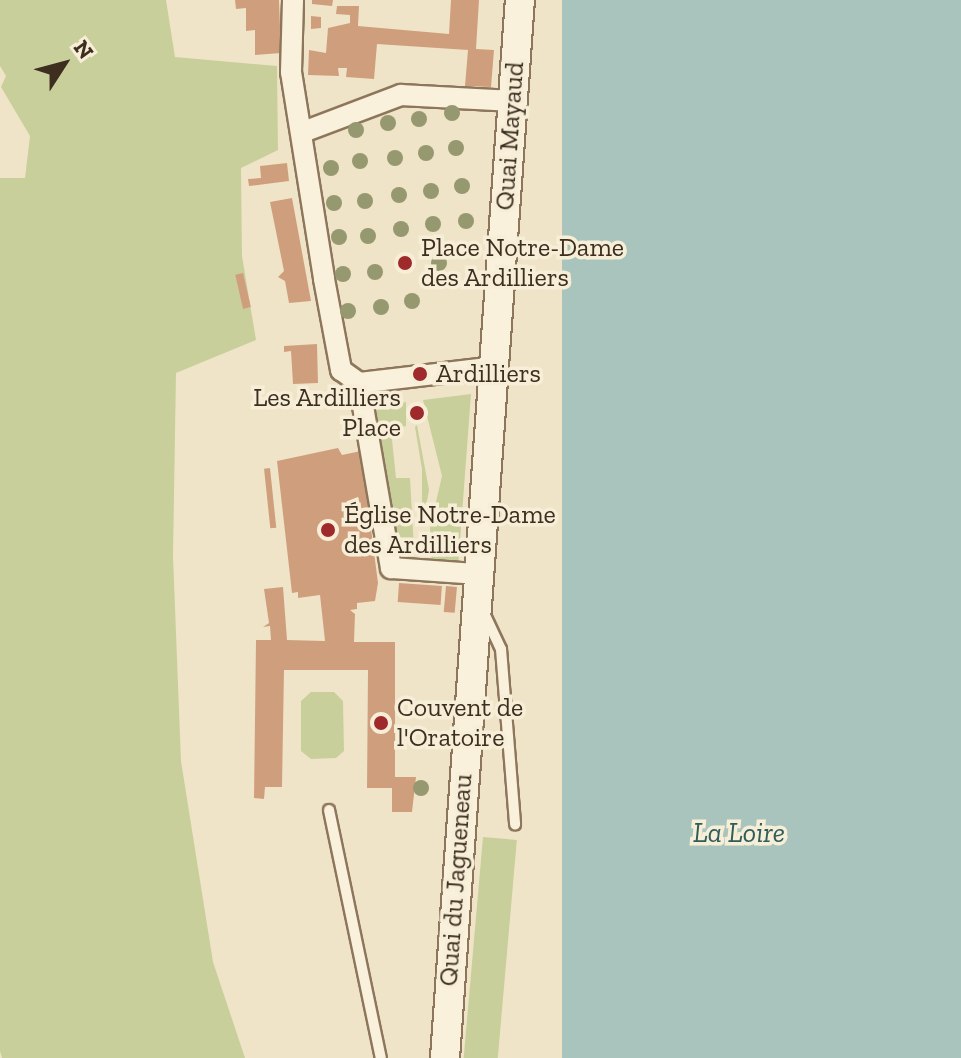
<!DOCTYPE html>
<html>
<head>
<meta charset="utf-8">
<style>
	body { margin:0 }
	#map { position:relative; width:961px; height:1058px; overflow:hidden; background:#f0e4c8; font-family:"Zilla Slab",serif }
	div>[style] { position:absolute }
	.green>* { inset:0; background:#c9cf9b; transform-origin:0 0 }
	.water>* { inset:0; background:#a9c4bc; transform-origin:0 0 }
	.building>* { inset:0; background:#cf9f7d; transform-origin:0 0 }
	.roads { filter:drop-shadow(2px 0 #8d765c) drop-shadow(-2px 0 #8d765c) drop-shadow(0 2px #8d765c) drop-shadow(0 -2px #8d765c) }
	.lane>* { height:10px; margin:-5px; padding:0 5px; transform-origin:5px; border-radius:5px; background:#faf1dc }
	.street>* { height:20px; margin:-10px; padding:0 10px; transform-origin:10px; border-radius:10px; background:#faf1dc }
	.secondary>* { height:28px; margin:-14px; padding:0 14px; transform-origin:14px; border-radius:14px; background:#faf1dc }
	.trees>* { width:16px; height:16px; margin:-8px; border-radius:50%; background:#96986f }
	.dots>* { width:22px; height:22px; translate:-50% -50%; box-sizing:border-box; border:4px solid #f7eed8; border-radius:50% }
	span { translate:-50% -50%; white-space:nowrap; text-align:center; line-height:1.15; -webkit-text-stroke:7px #f7eed8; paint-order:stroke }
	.street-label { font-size:26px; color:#3d2e20 }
	.poi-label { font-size:26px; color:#3d2e20 }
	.left { translate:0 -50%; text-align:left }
	.right { translate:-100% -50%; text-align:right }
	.water-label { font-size:28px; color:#2f5d5a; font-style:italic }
	.north { position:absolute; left:24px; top:24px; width:80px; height:80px; -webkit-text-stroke:6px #f7eed8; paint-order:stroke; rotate:54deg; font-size:22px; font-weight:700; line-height:32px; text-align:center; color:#3d2e20 }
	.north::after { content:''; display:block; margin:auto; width:28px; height:36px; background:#3d2e20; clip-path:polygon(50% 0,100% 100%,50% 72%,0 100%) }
</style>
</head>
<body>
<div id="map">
	<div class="green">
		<i style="clip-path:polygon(0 0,166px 0,175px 57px,277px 66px,278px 150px,241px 168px,242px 256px,256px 340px,176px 373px,173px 556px,181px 761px,213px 962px,245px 1058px,2px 1058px,0 1051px,0 178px,25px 178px,30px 136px,1px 87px,6px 76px,0 66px)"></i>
		<i style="clip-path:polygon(471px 394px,458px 568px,432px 568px,430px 528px,442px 476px,423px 400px)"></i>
		<i style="clip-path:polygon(406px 402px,406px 426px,391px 430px,396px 478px,410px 478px,415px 565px,396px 565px,374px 407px)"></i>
		<i style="clip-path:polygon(417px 425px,429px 490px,422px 528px,422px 469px,415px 427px)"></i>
		<i style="clip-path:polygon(311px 692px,334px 692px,343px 701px,344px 751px,336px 758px,311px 759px,301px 751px,301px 701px)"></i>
		<i style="left:483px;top:837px;width:34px;height:222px;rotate:5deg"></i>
	</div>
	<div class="water">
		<i style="left:562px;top:0;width:399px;height:1060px"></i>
	</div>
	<div class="building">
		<i style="clip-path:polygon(235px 0,279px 0,281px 53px,255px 55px,255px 30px,246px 31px,246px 8px,236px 9px)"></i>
		<i style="clip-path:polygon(312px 0,333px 0,332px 6px,312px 4px)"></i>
		<i style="clip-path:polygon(451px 0,479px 0,476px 49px,494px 50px,491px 87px,465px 86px,468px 50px,377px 44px,374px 79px,346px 77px,347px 68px,338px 68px,339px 76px,308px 75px,309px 50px,326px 53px,328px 28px,350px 23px,350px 15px,336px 14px,337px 6px,359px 6px,358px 26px,449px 34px)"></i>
		<i style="clip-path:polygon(311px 16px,321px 17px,321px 28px,311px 29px)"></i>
		<i style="clip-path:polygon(287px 163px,289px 181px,249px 186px,248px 179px,261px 178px,260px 166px)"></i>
		<i style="clip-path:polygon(292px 198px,311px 301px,289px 303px,285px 281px,278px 277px,284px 271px,270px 202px)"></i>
		<i style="left:243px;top:273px;width:35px;height:8px;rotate:77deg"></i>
		<i style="clip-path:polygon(317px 344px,318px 383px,293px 384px,291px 351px,284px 352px,284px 346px)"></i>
		<i style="clip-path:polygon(338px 448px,342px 455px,361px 451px,378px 583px,375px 601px,357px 603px,357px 609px,350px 610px,355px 614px,354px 642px,395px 642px,395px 777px,416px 777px,412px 812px,392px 812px,392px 788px,367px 788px,368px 670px,284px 670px,282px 787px,265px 787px,264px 799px,254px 798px,256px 640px,271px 640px,270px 626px,263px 627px,269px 623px,264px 589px,283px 587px,287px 640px,325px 641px,320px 595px,298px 598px,298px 592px,292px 593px,277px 461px)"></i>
		<i style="left:270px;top:468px;width:60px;height:6px;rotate:84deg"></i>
		<i style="left:399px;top:583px;width:43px;height:19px;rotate:4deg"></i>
		<i style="left:446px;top:586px;width:11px;height:26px;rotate:5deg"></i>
	</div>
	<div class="roads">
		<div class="lane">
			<i style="left:485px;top:615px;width:38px;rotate:65deg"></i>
			<i style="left:501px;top:649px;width:176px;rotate:85.4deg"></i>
			<i style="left:329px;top:810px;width:253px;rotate:78.2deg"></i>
		</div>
		<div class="street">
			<i style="left:293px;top:0;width:72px;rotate:91.6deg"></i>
			<i style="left:291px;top:72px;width:210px;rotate:80.9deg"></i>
			<i style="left:324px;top:279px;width:93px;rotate:79.4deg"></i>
			<i style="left:341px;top:370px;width:22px;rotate:36deg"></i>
			<i style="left:359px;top:383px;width:188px;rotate:80.2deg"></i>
			<i style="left:391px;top:568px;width:85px;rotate:4deg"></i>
			<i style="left:303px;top:132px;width:105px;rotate:-20.7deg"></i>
			<i style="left:401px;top:95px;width:112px;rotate:3.1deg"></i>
			<i style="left:359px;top:383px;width:137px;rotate:-6.7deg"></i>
		</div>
		<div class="secondary">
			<i style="left:445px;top:1058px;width:1061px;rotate:-85.95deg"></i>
		</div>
	</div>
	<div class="trees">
		<i style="left:452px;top:113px"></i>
		<i style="left:419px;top:119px"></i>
		<i style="left:388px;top:123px"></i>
		<i style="left:356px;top:130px"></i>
		<i style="left:456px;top:148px"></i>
		<i style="left:426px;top:153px"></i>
		<i style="left:395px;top:158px"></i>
		<i style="left:360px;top:161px"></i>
		<i style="left:331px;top:168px"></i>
		<i style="left:462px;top:186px"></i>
		<i style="left:431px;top:191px"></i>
		<i style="left:399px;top:195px"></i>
		<i style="left:365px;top:201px"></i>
		<i style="left:334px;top:203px"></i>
		<i style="left:466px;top:221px"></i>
		<i style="left:433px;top:224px"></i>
		<i style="left:401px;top:229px"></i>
		<i style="left:368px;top:236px"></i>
		<i style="left:339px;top:237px"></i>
		<i style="left:439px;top:263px"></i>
		<i style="left:375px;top:272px"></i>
		<i style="left:343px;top:274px"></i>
		<i style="left:412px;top:301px"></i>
		<i style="left:381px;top:307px"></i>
		<i style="left:348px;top:311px"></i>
		<i style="left:421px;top:788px"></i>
	</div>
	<div class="dots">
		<i style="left:405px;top:263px;background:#9e2a2b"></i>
		<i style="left:420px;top:374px;background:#9e2a2b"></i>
		<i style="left:417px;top:413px;background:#9e2a2b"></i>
		<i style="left:328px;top:530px;background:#9e2a2b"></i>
		<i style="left:381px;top:723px;background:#9e2a2b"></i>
	</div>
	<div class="street-label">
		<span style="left:510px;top:136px;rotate:-86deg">Quai Mayaud</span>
		<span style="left:456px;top:880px;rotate:-86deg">Quai du Jagueneau</span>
	</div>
	<div class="poi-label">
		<span class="left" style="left:421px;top:263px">Place Notre-Dame<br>des Ardilliers</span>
		<span class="left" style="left:436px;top:374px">Ardilliers</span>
		<span class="right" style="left:401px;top:413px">Les Ardilliers<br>Place</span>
		<span class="left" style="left:344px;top:530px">Église Notre-Dame<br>des Ardilliers</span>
		<span class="left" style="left:397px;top:723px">Couvent de<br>l'Oratoire</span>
	</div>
	<div class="water-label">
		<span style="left:739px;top:833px">La Loire</span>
	</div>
	<div class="north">N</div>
</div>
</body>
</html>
